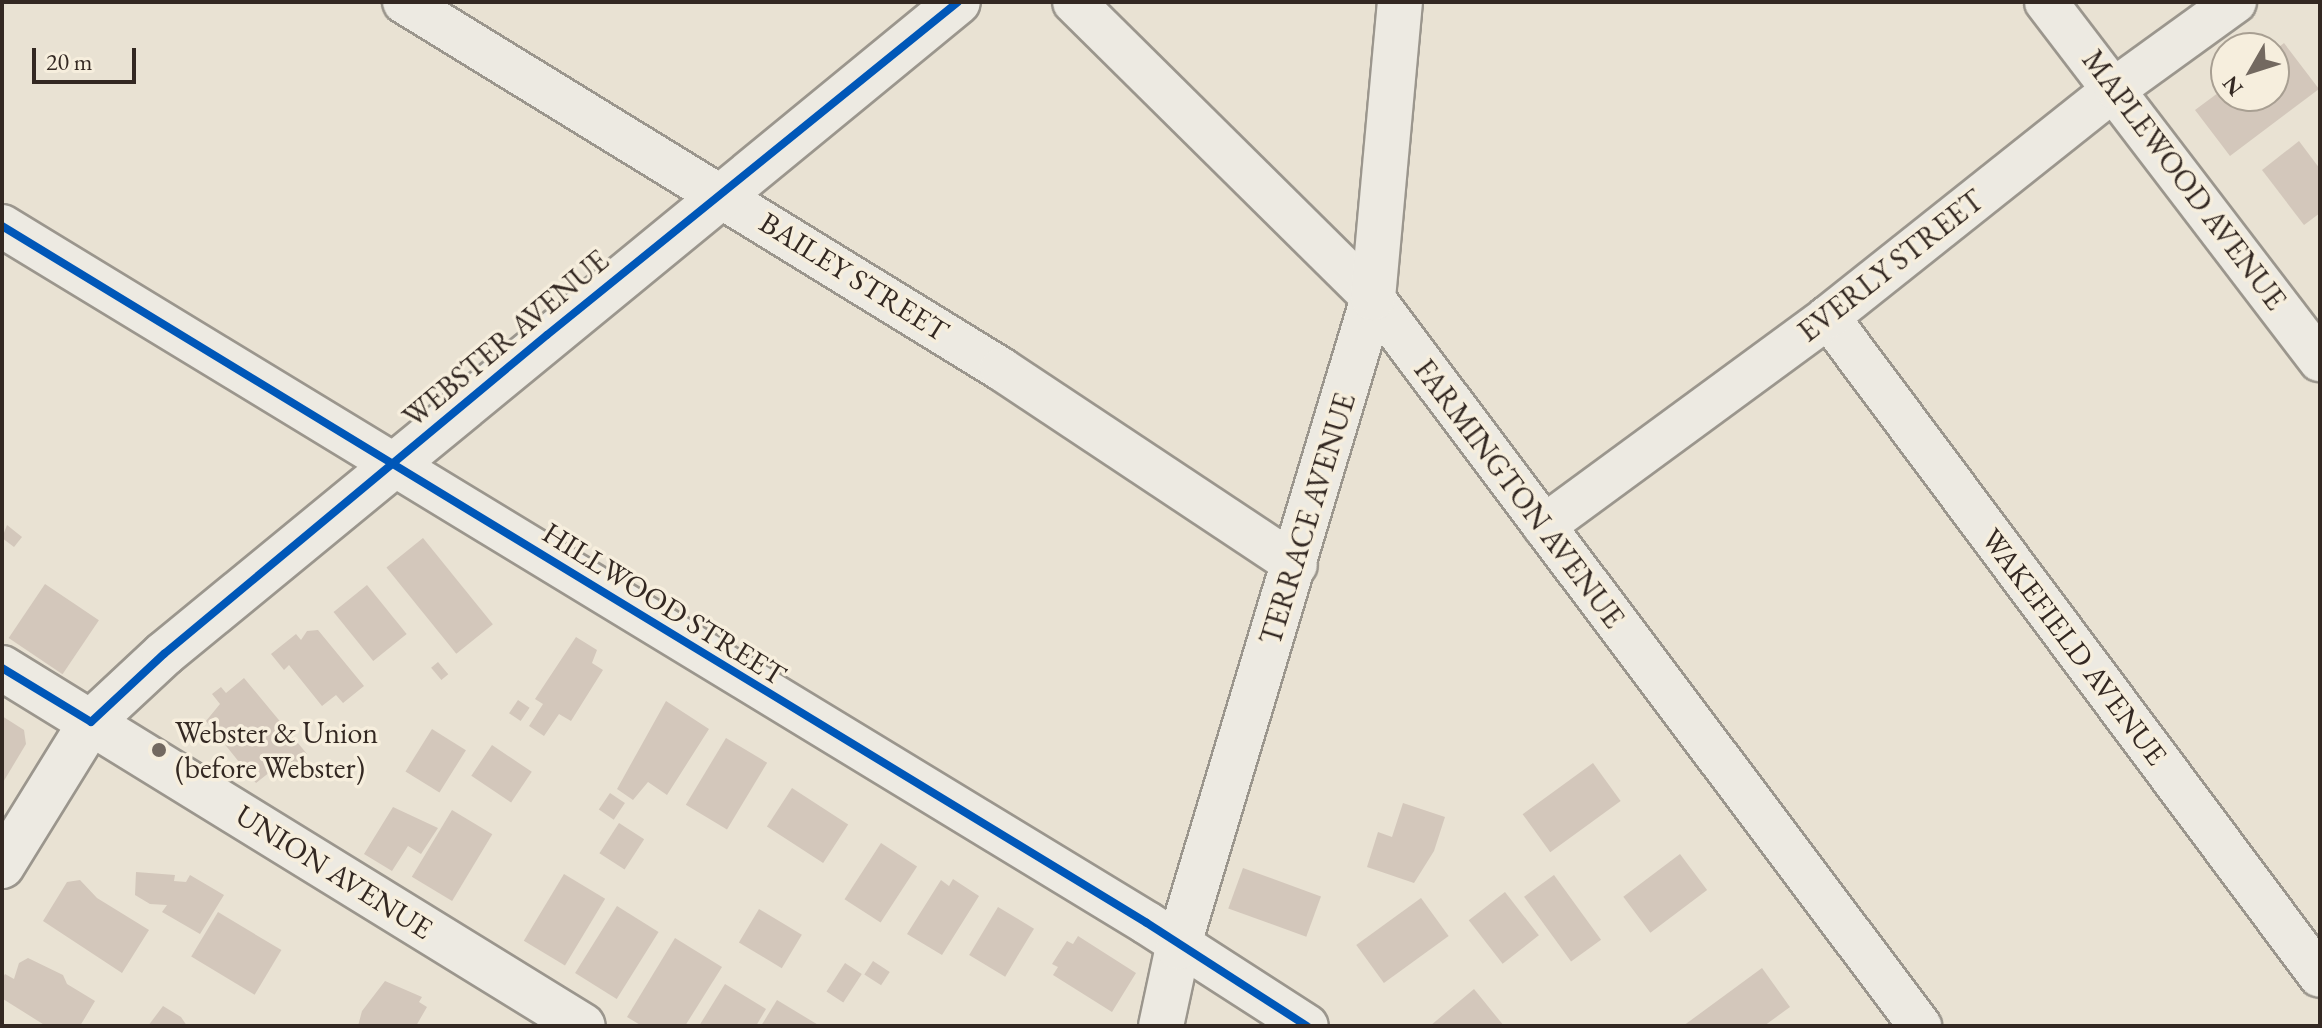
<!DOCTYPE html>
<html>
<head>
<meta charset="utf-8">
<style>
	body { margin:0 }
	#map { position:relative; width:2322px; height:1028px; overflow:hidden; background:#e9e2d3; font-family:"EB Garamond",serif }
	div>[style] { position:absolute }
	.building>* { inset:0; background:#d3c7bb; transform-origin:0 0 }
	.roads { filter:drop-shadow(2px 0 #9b968d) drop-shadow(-2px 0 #9b968d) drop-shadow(0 2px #9b968d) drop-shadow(0 -2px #9b968d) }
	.minor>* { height:42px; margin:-21px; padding:0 21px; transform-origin:21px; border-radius:21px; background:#edeae2 }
	.tertiary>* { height:44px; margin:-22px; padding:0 22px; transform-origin:22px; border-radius:22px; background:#edeae2 }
	.secondary>* { height:44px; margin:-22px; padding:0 22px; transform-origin:22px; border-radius:22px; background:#edeae2 }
	.cycleway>* { height:8px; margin:-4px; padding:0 4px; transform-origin:4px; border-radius:4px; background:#0057b8 }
	.dots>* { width:22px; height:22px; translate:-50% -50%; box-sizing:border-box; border:4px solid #f6eedd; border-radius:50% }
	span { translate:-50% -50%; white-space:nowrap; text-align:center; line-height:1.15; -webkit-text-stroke:7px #f6eedd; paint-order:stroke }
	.street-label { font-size:30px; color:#332822 }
	.poi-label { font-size:30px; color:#332822 }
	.left { translate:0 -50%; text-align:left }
	.frame { position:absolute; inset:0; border:4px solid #332822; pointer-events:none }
	.north { position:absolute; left:2210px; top:32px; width:80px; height:80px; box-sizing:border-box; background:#f6eedd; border:2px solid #a89f92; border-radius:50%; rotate:231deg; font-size:22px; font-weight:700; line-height:32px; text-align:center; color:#332822 }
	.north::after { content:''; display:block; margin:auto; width:28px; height:36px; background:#736960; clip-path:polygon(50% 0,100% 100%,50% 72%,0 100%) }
	.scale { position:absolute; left:32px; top:48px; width:104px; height:36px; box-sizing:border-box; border:4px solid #332822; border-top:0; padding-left:10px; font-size:24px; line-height:28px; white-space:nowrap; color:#332822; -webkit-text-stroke:6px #f6eedd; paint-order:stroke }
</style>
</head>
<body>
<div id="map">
	<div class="building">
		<i style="clip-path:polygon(2284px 43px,2319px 89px,2230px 156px,2195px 110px,2226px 87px,2226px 96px,2274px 96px,2274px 51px)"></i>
		<i style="clip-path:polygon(2299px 141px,2320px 169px,2320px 213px,2304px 225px,2262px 170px)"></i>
		<i style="clip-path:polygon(7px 525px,22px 537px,14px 547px,2px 538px)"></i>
		<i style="left:423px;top:538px;width:111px;height:47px;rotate:51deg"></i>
		<i style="left:45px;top:584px;width:65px;height:65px;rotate:34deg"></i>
		<i style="left:367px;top:585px;width:63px;height:43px;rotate:51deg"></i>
		<i style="clip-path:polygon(318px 630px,364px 686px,343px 703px,336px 695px,322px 706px,289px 665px,284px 670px,271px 654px,296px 634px,301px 640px,307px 631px)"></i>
		<i style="clip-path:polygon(576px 637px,597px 650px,592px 663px,603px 670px,571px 721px,559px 714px,544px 736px,529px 726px,543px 704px,535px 699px)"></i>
		<i style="left:438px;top:662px;width:16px;height:9px;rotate:50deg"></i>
		<i style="clip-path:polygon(244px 678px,307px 754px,281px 775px,275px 768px,256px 783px,206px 721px,220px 704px,212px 694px,221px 687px,226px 693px)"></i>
		<i style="left:518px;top:700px;width:14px;height:16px;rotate:34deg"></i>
		<i style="clip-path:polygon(666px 701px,709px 729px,667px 795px,648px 782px,633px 800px,617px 789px)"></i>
		<i style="clip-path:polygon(2px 716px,24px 730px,26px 744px,2px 784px)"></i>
		<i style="left:432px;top:729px;width:40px;height:50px;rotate:32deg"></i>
		<i style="left:726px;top:738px;width:48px;height:78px;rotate:31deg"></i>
		<i style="left:492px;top:745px;width:48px;height:37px;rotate:34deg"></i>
		<i style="left:1593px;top:763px;width:47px;height:87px;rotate:54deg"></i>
		<i style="left:792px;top:788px;width:67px;height:46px;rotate:33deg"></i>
		<i style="left:610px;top:793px;width:18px;height:20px;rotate:34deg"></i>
		<i style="clip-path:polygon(1403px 803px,1445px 817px,1434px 851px,1414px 883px,1367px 867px,1378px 832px,1392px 837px)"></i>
		<i style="clip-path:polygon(393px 807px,438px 828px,421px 854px,408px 846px,392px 871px,364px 854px)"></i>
		<i style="left:452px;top:810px;width:47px;height:78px;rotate:31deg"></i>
		<i style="left:619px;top:823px;width:30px;height:36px;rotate:33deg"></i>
		<i style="left:881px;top:843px;width:43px;height:67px;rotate:33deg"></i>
		<i style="left:1680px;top:854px;width:45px;height:71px;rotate:53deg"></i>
		<i style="left:1243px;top:868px;width:83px;height:43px;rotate:20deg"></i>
		<i style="clip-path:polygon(136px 872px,175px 875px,174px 881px,186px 882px,190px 875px,224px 895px,200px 934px,162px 912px,167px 905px,150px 904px,135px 895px)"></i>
		<i style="left:564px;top:874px;width:48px;height:78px;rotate:31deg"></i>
		<i style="left:1554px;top:875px;width:80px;height:37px;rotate:54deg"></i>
		<i style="clip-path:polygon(953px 879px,979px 896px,942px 955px,907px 934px,941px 880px,949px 886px)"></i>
		<i style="clip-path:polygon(80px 880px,97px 898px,149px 930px,122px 973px,43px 921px,67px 882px)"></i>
		<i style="left:1505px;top:892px;width:55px;height:46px;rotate:52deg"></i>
		<i style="left:1421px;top:898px;width:47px;height:80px;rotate:54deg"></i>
		<i style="left:617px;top:906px;width:49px;height:79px;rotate:32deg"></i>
		<i style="left:998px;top:907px;width:42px;height:56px;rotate:31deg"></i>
		<i style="left:759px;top:909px;width:50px;height:39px;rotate:31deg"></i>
		<i style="left:218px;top:912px;width:74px;height:52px;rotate:31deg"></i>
		<i style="clip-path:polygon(1078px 936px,1136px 973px,1112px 1012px,1053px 975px,1058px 967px,1052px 964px,1067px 941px,1073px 944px)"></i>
		<i style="clip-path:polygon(675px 938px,722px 967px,685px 1026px,642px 1026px,627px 1017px)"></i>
		<i style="clip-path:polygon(28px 958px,63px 975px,67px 984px,95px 1001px,80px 1026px,46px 1026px,3px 999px,2px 979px,5px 974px,14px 979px,19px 963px)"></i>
		<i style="left:873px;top:961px;width:20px;height:16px;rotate:33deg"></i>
		<i style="left:845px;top:963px;width:20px;height:34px;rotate:33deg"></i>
		<i style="clip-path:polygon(1762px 968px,1790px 1007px,1764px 1026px,1683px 1026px)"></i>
		<i style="clip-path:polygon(385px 981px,422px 997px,419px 1002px,427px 1007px,416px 1026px,358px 1026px,362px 1011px)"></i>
		<i style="clip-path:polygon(725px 984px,766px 1009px,756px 1026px,699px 1026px)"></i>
		<i style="clip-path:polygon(1474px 989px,1504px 1026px,1430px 1026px)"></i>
		<i style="clip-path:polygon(777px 1000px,820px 1026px,761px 1026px)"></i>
		<i style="clip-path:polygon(163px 1006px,181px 1017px,187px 1026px,148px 1026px)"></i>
	</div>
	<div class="roads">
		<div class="minor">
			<i style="left:404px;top:2px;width:701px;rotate:31.58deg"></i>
			<i style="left:1001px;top:369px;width:354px;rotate:33.6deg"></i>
			<i style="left:1074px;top:2px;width:421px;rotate:44.7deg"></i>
			<i style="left:1373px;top:298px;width:911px;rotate:53.08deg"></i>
			<i style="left:2046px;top:2px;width:451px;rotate:52.6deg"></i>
			<i style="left:2px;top:226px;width:1340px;rotate:31.33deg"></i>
			<i style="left:1147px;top:923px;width:190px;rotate:32.8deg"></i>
			<i style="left:1828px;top:317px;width:822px;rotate:53.26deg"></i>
			<i style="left:1544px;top:526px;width:353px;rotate:-36.3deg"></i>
			<i style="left:1828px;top:317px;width:368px;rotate:-38.5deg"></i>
			<i style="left:2116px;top:88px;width:147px;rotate:-35.9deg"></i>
		</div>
		<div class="tertiary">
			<i style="left:2px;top:866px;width:169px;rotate:-58.3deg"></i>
			<i style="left:91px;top:722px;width:100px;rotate:-43deg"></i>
			<i style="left:164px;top:654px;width:1027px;rotate:-39.39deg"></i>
			<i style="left:1161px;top:1026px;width:81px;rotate:-77.9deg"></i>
			<i style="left:1178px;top:947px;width:678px;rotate:-73.28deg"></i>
			<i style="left:1373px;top:298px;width:297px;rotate:-84.8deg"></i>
		</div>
		<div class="secondary">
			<i style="left:2px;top:668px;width:682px;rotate:31.64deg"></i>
		</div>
	</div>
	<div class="cycleway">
		<i style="left:2px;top:226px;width:1340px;rotate:31.33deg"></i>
		<i style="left:1147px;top:923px;width:190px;rotate:32.8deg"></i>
		<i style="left:2px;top:668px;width:104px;rotate:31.2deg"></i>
		<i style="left:91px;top:722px;width:100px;rotate:-43deg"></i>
		<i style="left:164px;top:654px;width:498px;rotate:-39.8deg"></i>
		<i style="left:547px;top:335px;width:529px;rotate:-39.02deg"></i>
	</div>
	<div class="dots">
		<i style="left:159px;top:750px;background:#736960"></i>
	</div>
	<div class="street-label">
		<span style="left:2184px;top:180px;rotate:53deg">MAPLEWOOD AVENUE</span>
		<span style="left:1891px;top:266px;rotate:-38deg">EVERLY STREET</span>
		<span style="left:854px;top:277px;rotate:32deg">BAILEY STREET</span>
		<span style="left:506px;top:339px;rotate:-40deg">WEBSTER AVENUE</span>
		<span style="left:1519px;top:494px;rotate:53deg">FARMINGTON AVENUE</span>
		<span style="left:1308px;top:519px;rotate:-73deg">TERRACE AVENUE</span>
		<span style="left:664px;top:604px;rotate:32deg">HILLWOOD STREET</span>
		<span style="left:2074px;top:647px;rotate:53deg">WAKEFIELD AVENUE</span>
		<span style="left:334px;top:872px;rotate:32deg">UNION AVENUE</span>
	</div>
	<div class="poi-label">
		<span class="left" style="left:175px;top:750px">Webster &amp; Union<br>(before Webster)</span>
	</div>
	<div class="frame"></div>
	<div class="north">N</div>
	<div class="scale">20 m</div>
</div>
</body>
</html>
